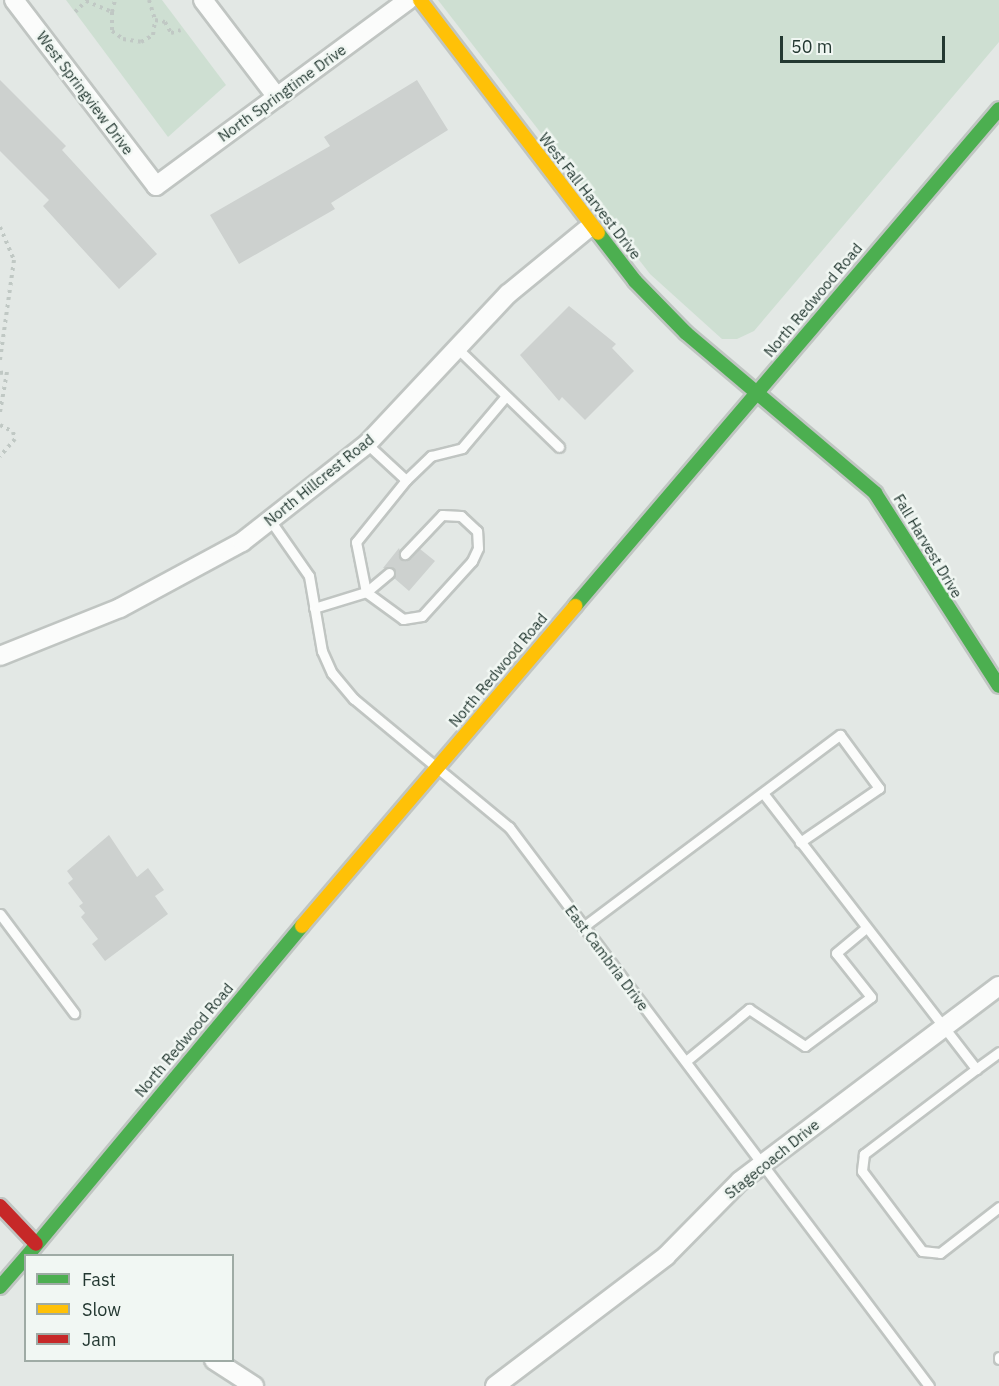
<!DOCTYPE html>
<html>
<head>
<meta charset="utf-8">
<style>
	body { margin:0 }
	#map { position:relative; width:999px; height:1386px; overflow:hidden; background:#e3e8e5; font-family:"IBM Plex Sans",sans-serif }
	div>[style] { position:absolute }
	.green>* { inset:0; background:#cedfd2 }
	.building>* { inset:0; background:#cdd1cf }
	.path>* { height:4px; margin-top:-2px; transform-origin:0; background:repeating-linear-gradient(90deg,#c0c8c4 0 3px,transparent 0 7.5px) }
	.roads { filter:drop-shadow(2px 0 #c0c5c2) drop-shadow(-2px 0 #c0c5c2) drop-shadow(0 2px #c0c5c2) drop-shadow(0 -2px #c0c5c2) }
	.lane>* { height:9px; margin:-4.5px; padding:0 4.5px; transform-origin:4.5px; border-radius:4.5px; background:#fbfcfb }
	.street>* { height:18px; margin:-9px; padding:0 9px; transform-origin:9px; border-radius:9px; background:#fbfcfb }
	.fast>* { height:14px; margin:-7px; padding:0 7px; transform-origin:7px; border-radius:7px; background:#4caf50 }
	.slow>* { height:14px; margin:-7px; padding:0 7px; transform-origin:7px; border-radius:7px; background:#ffc107 }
	.jam>* { height:14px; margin:-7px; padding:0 7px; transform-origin:7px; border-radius:7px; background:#c62828 }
	span { translate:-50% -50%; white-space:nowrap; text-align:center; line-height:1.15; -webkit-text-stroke:5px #f1f7f3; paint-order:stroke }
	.street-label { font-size:15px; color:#233831 }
	.legend { position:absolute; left:24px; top:1254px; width:210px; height:108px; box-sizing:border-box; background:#f1f7f3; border:2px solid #9faba5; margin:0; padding:8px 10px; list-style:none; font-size:18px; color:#233831 }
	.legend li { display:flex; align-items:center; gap:12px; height:30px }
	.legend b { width:30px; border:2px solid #9faba5 }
	.scale { position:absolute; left:780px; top:36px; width:165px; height:27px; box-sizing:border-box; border:3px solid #233831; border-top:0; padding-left:8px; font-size:18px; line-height:21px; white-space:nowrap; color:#233831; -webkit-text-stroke:4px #f1f7f3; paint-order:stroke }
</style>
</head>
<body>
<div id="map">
	<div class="green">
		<i style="clip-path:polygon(66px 0,162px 0,226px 85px,168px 137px)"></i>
		<i style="clip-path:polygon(438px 0,999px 0,999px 42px,754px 331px,737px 339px,722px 339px,650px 274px)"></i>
	</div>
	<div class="building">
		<i style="clip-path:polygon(0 80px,66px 146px,62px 150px,157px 254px,119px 289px,43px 206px,49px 200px,0 151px)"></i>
		<i style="clip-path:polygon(417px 80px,448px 130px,331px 203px,335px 209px,239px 264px,210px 215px,330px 146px,324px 137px)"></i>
		<i style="clip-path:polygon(569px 306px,616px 344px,612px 348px,634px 371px,585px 420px,562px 397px,559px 401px,520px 355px)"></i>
		<i style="clip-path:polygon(399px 548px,403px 560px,411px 559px,420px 549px,435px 561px,409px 591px,394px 578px,394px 568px,383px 568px)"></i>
		<i style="clip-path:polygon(109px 835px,137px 877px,148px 868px,164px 890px,155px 896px,168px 914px,105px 961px,92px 944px,98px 939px,81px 917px,85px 913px,79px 906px,83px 903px,68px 883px,73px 879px,67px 871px)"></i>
	</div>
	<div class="path">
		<i style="left:149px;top:0;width:21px;rotate:73deg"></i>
		<i style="left:155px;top:20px;width:10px;rotate:11deg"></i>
		<i style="left:165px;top:22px;width:13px;rotate:61deg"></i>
		<i style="left:171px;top:33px;width:10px;rotate:-17deg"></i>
		<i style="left:86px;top:1px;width:28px;rotate:23deg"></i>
		<i style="left:112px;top:12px;width:12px;rotate:-76deg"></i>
		<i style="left:75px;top:12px;width:17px;rotate:-45deg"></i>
		<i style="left:112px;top:12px;width:19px;rotate:90deg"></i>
		<i style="left:112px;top:31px;width:14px;rotate:36deg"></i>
		<i style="left:123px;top:39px;width:18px;rotate:9deg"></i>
		<i style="left:141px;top:42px;width:14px;rotate:-30deg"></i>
		<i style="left:153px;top:35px;width:15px;rotate:-82deg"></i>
		<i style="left:0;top:227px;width:36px;rotate:67deg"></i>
		<i style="left:14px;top:260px;width:101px;rotate:98deg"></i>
		<i style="left:0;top:373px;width:7px;rotate:-8deg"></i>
		<i style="left:7px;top:372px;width:41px;rotate:99.9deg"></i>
		<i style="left:0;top:425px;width:15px;rotate:28deg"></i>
		<i style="left:13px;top:432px;width:7px;rotate:74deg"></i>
		<i style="left:15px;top:439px;width:23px;rotate:131deg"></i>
	</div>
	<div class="roads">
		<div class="lane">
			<i style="left:457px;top:348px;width:142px;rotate:44.1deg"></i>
			<i style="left:367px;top:444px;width:53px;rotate:42.7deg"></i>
			<i style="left:406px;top:480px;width:35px;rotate:-44deg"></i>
			<i style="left:431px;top:456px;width:32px;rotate:-14deg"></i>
			<i style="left:462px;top:448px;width:68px;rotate:-49.8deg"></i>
			<i style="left:270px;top:520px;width:68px;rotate:55.1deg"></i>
			<i style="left:309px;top:576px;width:76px;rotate:80.2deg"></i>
			<i style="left:322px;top:651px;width:24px;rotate:66deg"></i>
			<i style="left:332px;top:673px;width:34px;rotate:50deg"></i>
			<i style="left:354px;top:699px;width:201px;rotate:39.6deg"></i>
			<i style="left:509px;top:827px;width:699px;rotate:53.08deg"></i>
			<i style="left:389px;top:573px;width:30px;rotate:140deg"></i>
			<i style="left:366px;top:592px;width:46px;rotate:36.1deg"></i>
			<i style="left:403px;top:619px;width:19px;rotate:-9deg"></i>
			<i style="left:422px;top:616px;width:74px;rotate:-47.7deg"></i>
			<i style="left:472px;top:561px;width:14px;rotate:-65deg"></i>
			<i style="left:478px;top:548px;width:17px;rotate:-93deg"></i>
			<i style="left:477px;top:531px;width:22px;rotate:-137deg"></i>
			<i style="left:461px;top:516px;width:19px;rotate:-177deg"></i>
			<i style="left:442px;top:515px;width:54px;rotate:133.5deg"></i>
			<i style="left:314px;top:608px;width:54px;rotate:-17.1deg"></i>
			<i style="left:366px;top:592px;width:51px;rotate:-101.3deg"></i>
			<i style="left:356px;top:542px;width:80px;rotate:-51.1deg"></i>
			<i style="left:763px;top:793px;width:349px;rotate:52.3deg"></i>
			<i style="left:976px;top:1069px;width:29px;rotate:-36deg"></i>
			<i style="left:0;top:914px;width:124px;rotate:53.2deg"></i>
			<i style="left:583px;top:927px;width:321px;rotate:-36.8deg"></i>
			<i style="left:840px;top:735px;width:66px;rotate:53.7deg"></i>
			<i style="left:879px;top:788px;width:96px;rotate:145.6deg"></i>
			<i style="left:686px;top:1061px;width:82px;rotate:-39.5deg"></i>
			<i style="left:749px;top:1009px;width:67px;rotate:33.5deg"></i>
			<i style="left:805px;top:1046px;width:82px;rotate:-36.6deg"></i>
			<i style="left:871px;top:997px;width:56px;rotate:-128.5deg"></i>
			<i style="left:836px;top:953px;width:39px;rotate:-40deg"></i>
			<i style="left:976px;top:1069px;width:141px;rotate:142.8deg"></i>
			<i style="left:864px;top:1154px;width:17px;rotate:97deg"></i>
			<i style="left:862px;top:1171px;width:100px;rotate:53.1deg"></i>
			<i style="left:922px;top:1251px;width:18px;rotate:6deg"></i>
			<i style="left:940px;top:1253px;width:75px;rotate:-37.9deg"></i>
			<i style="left:999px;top:1357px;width:2px;rotate:90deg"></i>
		</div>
		<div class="street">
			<i style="left:14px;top:0;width:234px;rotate:52.6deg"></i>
			<i style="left:156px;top:186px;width:313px;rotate:-36.4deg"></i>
			<i style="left:203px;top:0;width:122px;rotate:52.7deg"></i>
			<i style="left:0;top:656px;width:129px;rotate:-21.8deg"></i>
			<i style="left:120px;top:608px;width:139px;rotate:-28.4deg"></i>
			<i style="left:242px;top:542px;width:159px;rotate:-38.1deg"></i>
			<i style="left:367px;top:444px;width:206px;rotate:-46.8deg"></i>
			<i style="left:508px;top:294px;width:101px;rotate:-39.4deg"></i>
			<i style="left:214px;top:1360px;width:48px;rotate:33deg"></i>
			<i style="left:495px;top:1386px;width:215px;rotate:-37.2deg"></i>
			<i style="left:666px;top:1256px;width:105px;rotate:-45.4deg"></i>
			<i style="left:740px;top:1181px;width:324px;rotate:-37deg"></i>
		</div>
		<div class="fast">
			<i style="left:598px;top:233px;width:61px;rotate:52.4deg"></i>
			<i style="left:635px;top:281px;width:73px;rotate:45.6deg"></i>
			<i style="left:686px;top:333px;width:248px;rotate:40.2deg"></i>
			<i style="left:875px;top:493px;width:229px;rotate:57.3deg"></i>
			<i style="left:575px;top:606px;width:653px;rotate:-49.53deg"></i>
			<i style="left:27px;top:1256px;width:430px;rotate:-50.2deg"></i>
			<i style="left:0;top:1287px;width:40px;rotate:-49deg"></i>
		</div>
		<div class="slow">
			<i style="left:420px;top:0;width:293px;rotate:52.6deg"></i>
			<i style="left:302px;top:926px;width:421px;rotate:-49.5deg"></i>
		</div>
		<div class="jam">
			<i style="left:0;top:1206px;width:52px;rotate:46.5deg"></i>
		</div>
	</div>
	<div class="street-label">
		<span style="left:85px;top:93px;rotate:53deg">West Springview Drive</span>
		<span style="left:282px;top:93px;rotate:-36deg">North Springtime Drive</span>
		<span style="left:590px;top:196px;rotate:52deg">West Fall Harvest Drive</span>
		<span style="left:813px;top:300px;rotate:-50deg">North Redwood Road</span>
		<span style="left:319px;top:480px;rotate:-39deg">North Hillcrest Road</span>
		<span style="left:928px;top:546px;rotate:59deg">Fall Harvest Drive</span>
		<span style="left:498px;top:670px;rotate:-50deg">North Redwood Road</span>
		<span style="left:607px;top:958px;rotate:53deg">East Cambria Drive</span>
		<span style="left:184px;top:1040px;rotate:-50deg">North Redwood Road</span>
		<span style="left:772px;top:1159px;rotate:-39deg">Stagecoach Drive</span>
	</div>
	<ul class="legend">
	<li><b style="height:8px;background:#4caf50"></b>Fast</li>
	<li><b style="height:8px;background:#ffc107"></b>Slow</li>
	<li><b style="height:8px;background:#c62828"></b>Jam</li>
	</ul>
	<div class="scale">50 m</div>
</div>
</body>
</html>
